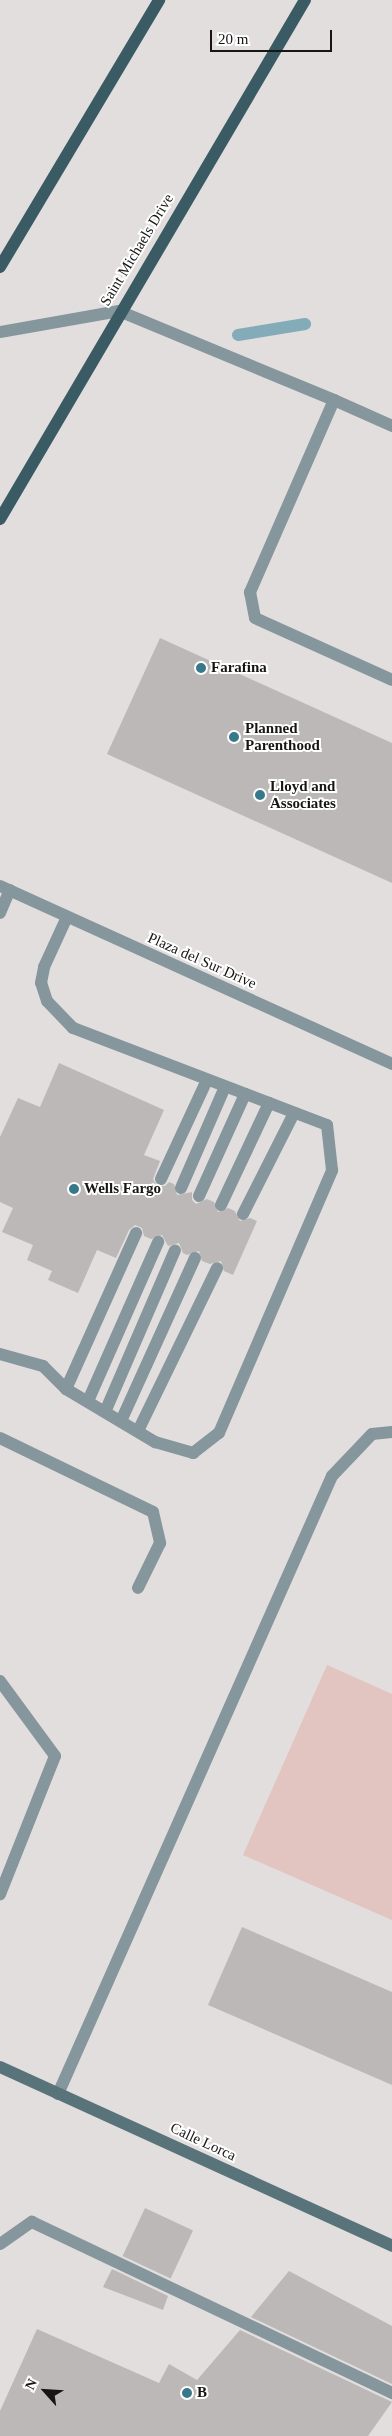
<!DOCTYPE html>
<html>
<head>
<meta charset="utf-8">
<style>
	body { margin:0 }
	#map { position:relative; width:392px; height:2436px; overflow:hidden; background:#e2dedd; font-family:Georgia,serif }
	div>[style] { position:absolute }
	.green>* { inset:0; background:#e2c4c1 }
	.stream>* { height:12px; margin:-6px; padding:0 6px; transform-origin:6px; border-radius:6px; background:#83acb8 }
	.building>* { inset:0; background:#bcb8b7; transform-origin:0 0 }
	.lane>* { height:12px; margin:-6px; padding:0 6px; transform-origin:6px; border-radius:6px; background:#85969c }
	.street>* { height:12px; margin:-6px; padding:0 6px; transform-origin:6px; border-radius:6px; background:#85969c }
	.secondary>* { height:12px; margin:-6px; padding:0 6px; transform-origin:6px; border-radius:6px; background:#59737b }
	.primary>* { height:12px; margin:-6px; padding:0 6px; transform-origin:6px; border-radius:6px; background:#3a5b64 }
	.dots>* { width:14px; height:14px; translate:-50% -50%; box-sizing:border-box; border:2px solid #fff; border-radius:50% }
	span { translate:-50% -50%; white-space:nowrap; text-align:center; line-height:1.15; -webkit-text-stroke:4px #fff; paint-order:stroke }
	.street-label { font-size:15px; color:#171615 }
	.poi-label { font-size:15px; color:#171615; font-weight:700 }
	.left { translate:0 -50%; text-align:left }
	.north { position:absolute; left:20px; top:2366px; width:50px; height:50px; -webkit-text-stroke:4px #fff; paint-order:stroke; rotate:296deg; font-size:14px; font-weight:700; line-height:20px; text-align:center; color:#171615 }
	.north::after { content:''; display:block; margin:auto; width:18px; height:22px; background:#171615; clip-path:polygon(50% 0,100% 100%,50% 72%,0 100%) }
	.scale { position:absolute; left:210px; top:30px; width:122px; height:22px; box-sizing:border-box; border:2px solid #171615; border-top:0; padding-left:6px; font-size:15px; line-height:18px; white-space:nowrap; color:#171615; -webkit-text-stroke:4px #fff; paint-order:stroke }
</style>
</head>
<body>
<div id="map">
	<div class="green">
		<i style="clip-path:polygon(327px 1665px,392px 1694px,392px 1920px,243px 1855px)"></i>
	</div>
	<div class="stream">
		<i style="left:238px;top:335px;width:68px;rotate:-9.3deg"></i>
	</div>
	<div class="building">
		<i style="clip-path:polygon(160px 638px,392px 743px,392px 883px,107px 754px)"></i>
		<i style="clip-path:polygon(59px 1063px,164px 1110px,144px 1155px,160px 1161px,153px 1179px,157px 1186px,165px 1186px,169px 1182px,174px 1184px,177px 1195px,192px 1192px,192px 1200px,196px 1204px,207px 1199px,214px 1202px,218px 1212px,228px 1208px,235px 1211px,240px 1221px,250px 1218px,257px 1221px,233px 1275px,224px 1271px,221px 1261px,210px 1264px,202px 1261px,199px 1251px,187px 1255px,183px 1253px,179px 1243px,168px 1246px,162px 1235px,151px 1239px,144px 1236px,142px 1228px,135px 1225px,129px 1230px,116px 1258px,97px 1250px,78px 1293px,48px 1280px,52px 1271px,27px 1260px,33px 1245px,2px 1232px,13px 1208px,0 1202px,0 1137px,18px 1098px,40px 1107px)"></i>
		<i style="clip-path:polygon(242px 1927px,392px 1992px,392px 2085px,208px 2005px)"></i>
		<i style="left:145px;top:2208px;width:53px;height:53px;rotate:25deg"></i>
		<i style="clip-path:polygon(112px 2269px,168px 2296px,163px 2310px,103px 2287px)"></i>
		<i style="clip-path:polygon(289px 2271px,392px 2326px,392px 2384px,251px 2317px)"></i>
		<i style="clip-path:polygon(37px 2329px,159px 2383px,169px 2364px,197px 2380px,240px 2330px,392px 2402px,368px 2436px,0 2436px,0 2411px)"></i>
	</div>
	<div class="lane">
		<i style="left:0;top:332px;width:121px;rotate:-10deg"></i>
		<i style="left:119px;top:311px;width:233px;rotate:22.5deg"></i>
		<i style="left:334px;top:400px;width:210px;rotate:113.6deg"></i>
		<i style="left:250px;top:592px;width:26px;rotate:79deg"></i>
		<i style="left:255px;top:618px;width:150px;rotate:24.3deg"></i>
		<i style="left:334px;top:400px;width:64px;rotate:24.1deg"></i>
		<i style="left:0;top:913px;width:25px;rotate:-67deg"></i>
		<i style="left:161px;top:1179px;width:109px;rotate:-65.1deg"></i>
		<i style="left:181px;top:1188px;width:110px;rotate:-66.5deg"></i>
		<i style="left:199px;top:1196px;width:112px;rotate:-65.7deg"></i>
		<i style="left:221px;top:1205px;width:113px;rotate:-64.8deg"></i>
		<i style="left:243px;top:1214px;width:113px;rotate:-63.2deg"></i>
		<i style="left:0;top:1354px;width:45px;rotate:15.6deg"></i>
		<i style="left:43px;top:1366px;width:33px;rotate:45deg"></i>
		<i style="left:66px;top:1389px;width:104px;rotate:30.8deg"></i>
		<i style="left:155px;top:1442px;width:40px;rotate:16deg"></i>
		<i style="left:193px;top:1453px;width:33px;rotate:-38deg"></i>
		<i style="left:219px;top:1433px;width:286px;rotate:-66.7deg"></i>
		<i style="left:332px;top:1170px;width:45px;rotate:-96.3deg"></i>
		<i style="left:327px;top:1125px;width:272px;rotate:-159.1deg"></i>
		<i style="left:73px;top:1028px;width:37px;rotate:-134deg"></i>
		<i style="left:47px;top:1001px;width:19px;rotate:-108deg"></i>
		<i style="left:41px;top:983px;width:16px;rotate:-79deg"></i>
		<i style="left:44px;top:967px;width:55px;rotate:-65.3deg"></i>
		<i style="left:66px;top:1389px;width:171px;rotate:-65.8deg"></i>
		<i style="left:88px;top:1401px;width:174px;rotate:-66.2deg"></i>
		<i style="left:105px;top:1412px;width:176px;rotate:-66.6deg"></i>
		<i style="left:121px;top:1421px;width:179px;rotate:-65.6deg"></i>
		<i style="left:138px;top:1431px;width:181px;rotate:-64.1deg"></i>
		<i style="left:0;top:1438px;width:170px;rotate:25.8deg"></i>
		<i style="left:153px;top:1512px;width:32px;rotate:77deg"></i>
		<i style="left:160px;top:1543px;width:50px;rotate:116.1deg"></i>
		<i style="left:0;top:1681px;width:93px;rotate:53.7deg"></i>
		<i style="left:55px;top:1756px;width:149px;rotate:111.7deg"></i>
		<i style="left:58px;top:2094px;width:676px;rotate:-66.09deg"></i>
		<i style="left:332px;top:1476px;width:58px;rotate:-46.4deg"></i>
		<i style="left:372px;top:1434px;width:20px;rotate:-6deg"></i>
		<i style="left:0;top:2244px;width:39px;rotate:-35deg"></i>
		<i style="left:32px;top:2222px;width:399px;rotate:25.4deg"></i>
	</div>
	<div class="street">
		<i style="left:0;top:886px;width:431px;rotate:24.4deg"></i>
	</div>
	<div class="secondary">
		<i style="left:0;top:2067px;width:431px;rotate:24.5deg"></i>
	</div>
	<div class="primary">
		<i style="left:0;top:267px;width:311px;rotate:-59.2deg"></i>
		<i style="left:0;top:519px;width:602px;rotate:-59.56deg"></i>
	</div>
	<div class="dots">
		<i style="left:201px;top:668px;background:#37798a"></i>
		<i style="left:234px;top:737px;background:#37798a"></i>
		<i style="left:260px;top:795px;background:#37798a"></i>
		<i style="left:74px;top:1189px;background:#37798a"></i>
		<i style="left:187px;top:2393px;background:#37798a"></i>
	</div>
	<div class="street-label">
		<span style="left:137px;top:250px;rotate:-59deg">Saint Michaels Drive</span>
		<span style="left:202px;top:961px;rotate:24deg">Plaza del Sur Drive</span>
		<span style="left:203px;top:2142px;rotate:25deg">Calle Lorca</span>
	</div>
	<div class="poi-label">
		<span class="left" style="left:211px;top:668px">Farafina</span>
		<span class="left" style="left:245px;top:737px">Planned<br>Parenthood</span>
		<span class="left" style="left:270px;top:795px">Lloyd and<br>Associates</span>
		<span class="left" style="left:84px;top:1189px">Wells Fargo</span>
		<span class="left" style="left:197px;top:2393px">B</span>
	</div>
	<div class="north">N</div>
	<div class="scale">20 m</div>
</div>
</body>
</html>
